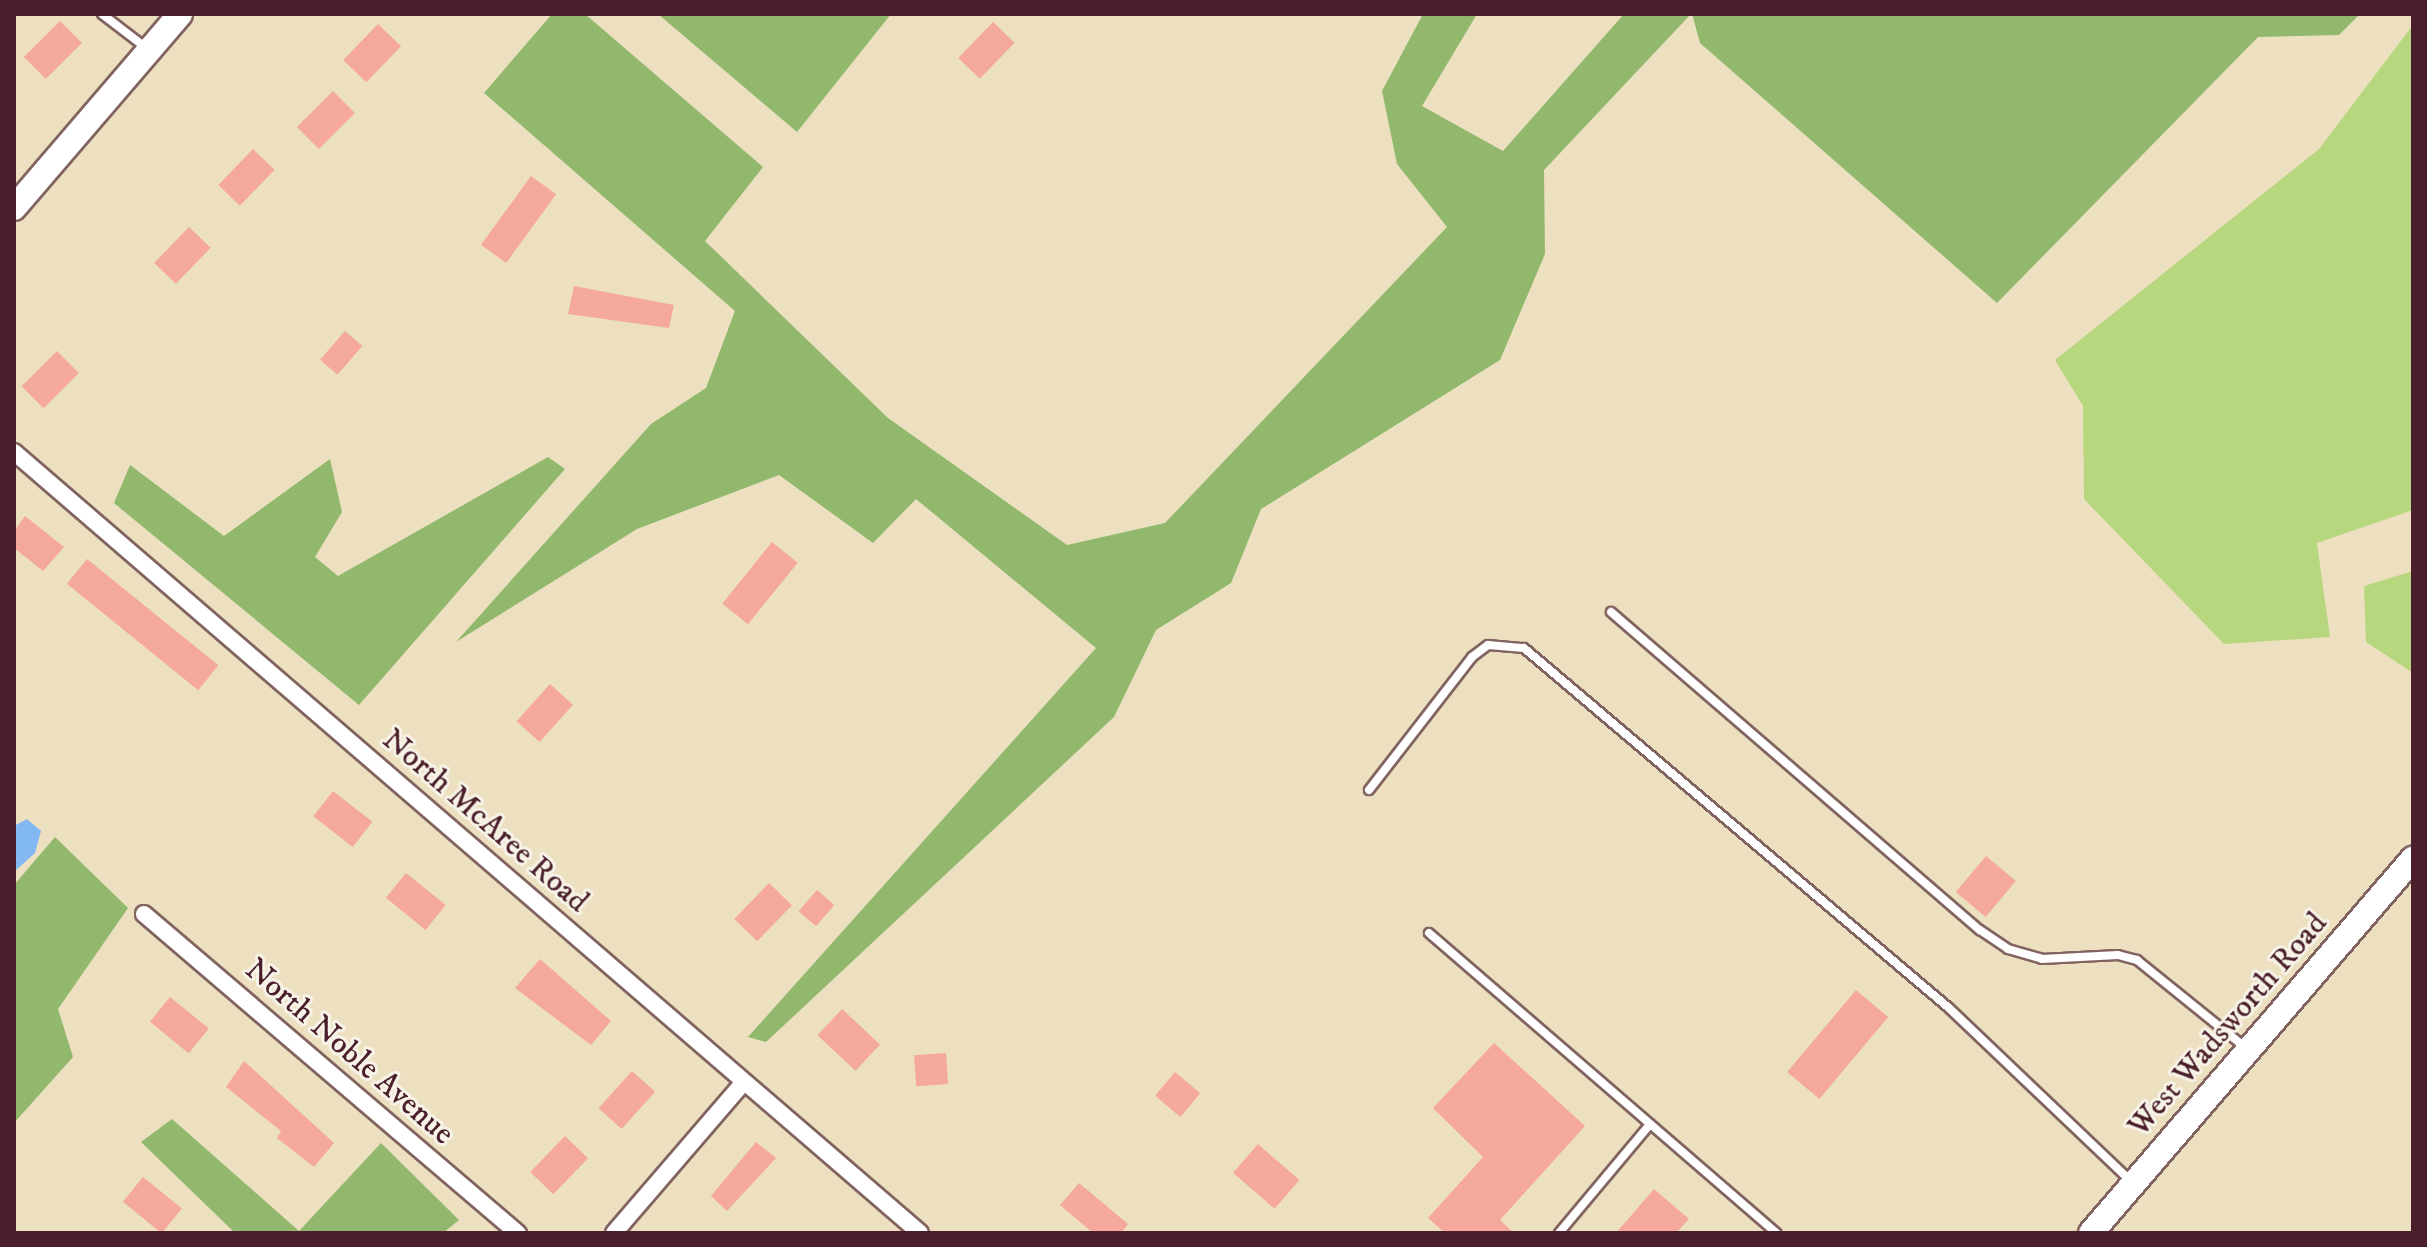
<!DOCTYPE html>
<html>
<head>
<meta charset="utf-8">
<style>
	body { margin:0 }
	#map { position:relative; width:2427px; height:1247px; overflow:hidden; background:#ece0c0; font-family:"IM FELL DW Pica",serif }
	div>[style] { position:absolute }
	.green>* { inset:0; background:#b7d77e }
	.forest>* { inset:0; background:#91b86d }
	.water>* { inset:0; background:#83b9f2 }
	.building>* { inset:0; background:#f4a89e; transform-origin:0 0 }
	.roads { filter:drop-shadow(2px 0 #83635f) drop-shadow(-2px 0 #83635f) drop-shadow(0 2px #83635f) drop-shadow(0 -2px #83635f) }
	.lane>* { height:8px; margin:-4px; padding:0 4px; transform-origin:4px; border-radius:4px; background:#fff }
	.street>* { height:16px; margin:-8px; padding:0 8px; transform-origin:8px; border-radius:8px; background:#fff }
	.secondary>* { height:24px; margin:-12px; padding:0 12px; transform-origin:12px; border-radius:12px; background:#fff }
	span { translate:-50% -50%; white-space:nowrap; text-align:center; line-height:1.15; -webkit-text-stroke:6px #f7f3e8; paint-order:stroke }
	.street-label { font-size:32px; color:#4a1f2b }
	.frame { position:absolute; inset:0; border:16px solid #4a1f2b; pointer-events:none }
</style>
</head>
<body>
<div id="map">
	<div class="green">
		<i style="clip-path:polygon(2413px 25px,2413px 510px,2317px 543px,2330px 637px,2224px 644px,2084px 499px,2083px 406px,2055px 360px,2319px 149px)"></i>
		<i style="clip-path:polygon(2413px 571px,2413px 673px,2366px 642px,2364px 586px)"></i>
	</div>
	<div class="forest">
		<i style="clip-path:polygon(552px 14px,585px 14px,763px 167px,705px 241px,888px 418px,1067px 545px,1165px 523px,1447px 227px,1397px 164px,1382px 91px,1423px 14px,1477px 14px,1422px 106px,1503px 151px,1624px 14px,1691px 14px,1544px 170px,1545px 254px,1500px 360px,1261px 509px,1231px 583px,1156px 630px,1114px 717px,766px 1042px,748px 1037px,1096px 648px,916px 499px,873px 543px,779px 475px,637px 529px,456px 642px,651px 424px,706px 388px,735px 311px,484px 93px)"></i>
		<i style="clip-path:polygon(658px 14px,891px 14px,797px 132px)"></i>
		<i style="clip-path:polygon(1692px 14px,2360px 14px,2339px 35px,2258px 37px,1997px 303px,1700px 43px)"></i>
		<i style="clip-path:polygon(548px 457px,565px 469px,359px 705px,114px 503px,130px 465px,224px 536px,330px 459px,342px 512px,315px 557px,338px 576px)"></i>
		<i style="clip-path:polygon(55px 837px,128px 908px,58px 1009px,73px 1057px,14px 1123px,14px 885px)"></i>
		<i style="clip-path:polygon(172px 1119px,299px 1231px,381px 1143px,459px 1220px,443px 1233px,235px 1233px,141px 1142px)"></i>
	</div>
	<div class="water">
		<i style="clip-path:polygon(27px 819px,41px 831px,35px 853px,14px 872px,14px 826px)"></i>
	</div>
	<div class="building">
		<i style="left:60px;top:21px;width:31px;height:51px;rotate:45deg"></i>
		<i style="left:993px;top:22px;width:30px;height:50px;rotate:44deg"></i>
		<i style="left:378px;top:24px;width:32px;height:50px;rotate:44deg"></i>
		<i style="left:333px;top:91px;width:31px;height:51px;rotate:45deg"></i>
		<i style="left:253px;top:149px;width:30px;height:50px;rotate:44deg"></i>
		<i style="left:531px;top:176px;width:31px;height:85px;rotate:36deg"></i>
		<i style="left:189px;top:227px;width:30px;height:50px;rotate:44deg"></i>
		<i style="clip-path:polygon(574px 286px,674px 305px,669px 328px,568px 314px)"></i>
		<i style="left:345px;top:331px;width:23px;height:38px;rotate:41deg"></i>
		<i style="left:57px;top:351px;width:31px;height:50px;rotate:45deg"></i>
		<i style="clip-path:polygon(25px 516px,64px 547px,43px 571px,14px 548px,14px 531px)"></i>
		<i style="left:772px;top:542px;width:33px;height:79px;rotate:39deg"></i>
		<i style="left:87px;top:559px;width:169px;height:32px;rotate:39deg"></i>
		<i style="left:550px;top:684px;width:31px;height:50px;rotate:42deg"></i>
		<i style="left:333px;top:791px;width:50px;height:32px;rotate:38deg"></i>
		<i style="left:1986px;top:856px;width:39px;height:47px;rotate:40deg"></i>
		<i style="left:406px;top:873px;width:51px;height:32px;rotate:39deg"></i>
		<i style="left:769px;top:883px;width:32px;height:50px;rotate:44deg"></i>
		<i style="left:817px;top:890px;width:23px;height:28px;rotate:41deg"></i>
		<i style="clip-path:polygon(540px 959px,611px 1021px,591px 1045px,515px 988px)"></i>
		<i style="left:1856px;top:990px;width:42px;height:107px;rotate:40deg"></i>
		<i style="left:170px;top:997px;width:50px;height:32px;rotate:39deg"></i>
		<i style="left:842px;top:1009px;width:52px;height:36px;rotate:43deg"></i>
		<i style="clip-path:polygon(1494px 1043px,1585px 1126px,1500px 1220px,1514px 1233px,1445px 1233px,1428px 1218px,1483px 1157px,1433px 1108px)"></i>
		<i style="left:946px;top:1053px;width:31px;height:32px;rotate:86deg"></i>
		<i style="clip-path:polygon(244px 1061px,334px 1143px,314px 1167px,277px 1138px,281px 1131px,226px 1087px)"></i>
		<i style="left:632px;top:1071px;width:31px;height:50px;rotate:42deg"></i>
		<i style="left:1175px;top:1072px;width:33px;height:31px;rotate:40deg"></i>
		<i style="left:565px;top:1136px;width:32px;height:50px;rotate:44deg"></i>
		<i style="clip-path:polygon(756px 1142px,776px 1158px,727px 1211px,711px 1196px)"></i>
		<i style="left:1258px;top:1144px;width:55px;height:38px;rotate:41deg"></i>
		<i style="left:143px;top:1177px;width:50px;height:32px;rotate:39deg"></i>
		<i style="clip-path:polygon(1079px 1183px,1128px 1224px,1121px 1233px,1093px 1233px,1060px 1205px)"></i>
		<i style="clip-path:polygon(1654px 1189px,1689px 1219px,1676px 1233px,1616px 1233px)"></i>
	</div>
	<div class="roads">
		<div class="lane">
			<i style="left:102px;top:14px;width:54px;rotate:37.5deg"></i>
			<i style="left:1611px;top:612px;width:487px;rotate:40.8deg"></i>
			<i style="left:1980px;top:930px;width:34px;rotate:34deg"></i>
			<i style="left:2008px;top:949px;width:35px;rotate:16deg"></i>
			<i style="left:2042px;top:959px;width:76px;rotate:-3deg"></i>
			<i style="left:2118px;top:955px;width:20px;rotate:15deg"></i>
			<i style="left:2137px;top:960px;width:139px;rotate:38.9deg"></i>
			<i style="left:1369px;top:790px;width:168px;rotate:-52.2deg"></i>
			<i style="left:1472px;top:657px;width:20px;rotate:-37deg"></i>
			<i style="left:1488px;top:645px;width:36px;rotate:5deg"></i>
			<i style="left:1524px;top:648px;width:557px;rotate:40.27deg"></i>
			<i style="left:1949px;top:1008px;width:254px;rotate:43.6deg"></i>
			<i style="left:1429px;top:933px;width:459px;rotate:40.8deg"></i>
			<i style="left:1559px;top:1233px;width:142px;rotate:-50.1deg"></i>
		</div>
		<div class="street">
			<i style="left:14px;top:452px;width:1196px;rotate:40.76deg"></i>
			<i style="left:144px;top:914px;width:492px;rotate:40.5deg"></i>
			<i style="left:614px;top:1233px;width:199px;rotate:-49.3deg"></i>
		</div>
		<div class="secondary">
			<i style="left:14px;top:208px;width:255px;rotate:-49.4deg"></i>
			<i style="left:2091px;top:1233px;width:494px;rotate:-49.3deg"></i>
		</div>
	</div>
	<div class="street-label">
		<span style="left:485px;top:821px;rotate:41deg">North McAree Road</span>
		<span style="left:2228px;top:1025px;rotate:-49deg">West Wadsworth Road</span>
		<span style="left:349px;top:1052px;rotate:41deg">North Noble Avenue</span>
	</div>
	<div class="frame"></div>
</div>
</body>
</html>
